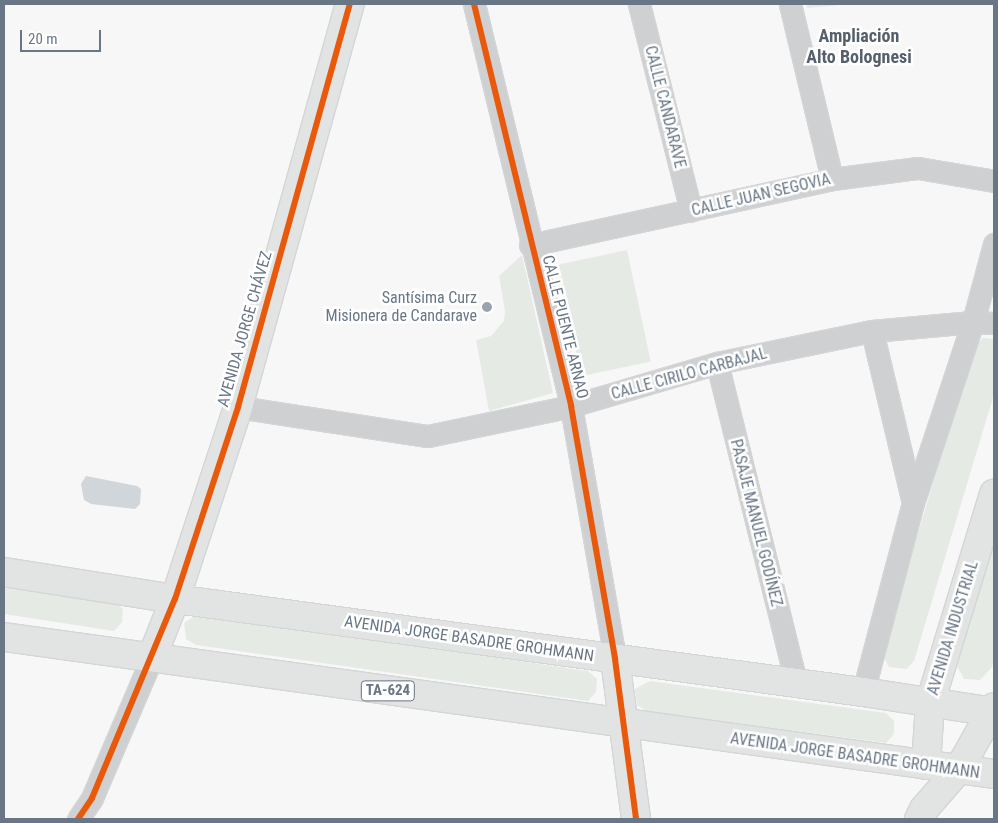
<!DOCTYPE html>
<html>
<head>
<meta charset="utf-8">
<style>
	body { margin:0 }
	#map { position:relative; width:998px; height:823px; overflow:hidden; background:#f7f7f7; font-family:"Roboto Condensed",sans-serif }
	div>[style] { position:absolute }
	.green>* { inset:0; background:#e6eae5; transform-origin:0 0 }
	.water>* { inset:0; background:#d0d6da }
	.roads { filter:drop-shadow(1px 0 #d4d5d6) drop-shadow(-1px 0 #d4d5d6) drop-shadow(0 1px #d4d5d6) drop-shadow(0 -1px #d4d5d6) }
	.street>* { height:21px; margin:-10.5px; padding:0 10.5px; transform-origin:10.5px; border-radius:10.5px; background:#cfd0d2 }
	.secondary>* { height:28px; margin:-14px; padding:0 14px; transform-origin:14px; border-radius:14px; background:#e2e3e3 }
	.highway>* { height:28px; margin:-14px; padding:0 14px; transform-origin:14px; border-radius:14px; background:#e2e3e3 }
	.cycleway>* { height:6px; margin:-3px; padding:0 3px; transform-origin:3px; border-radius:3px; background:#e8590c }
	.dots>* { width:14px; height:14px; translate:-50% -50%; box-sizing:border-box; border:2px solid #fff; border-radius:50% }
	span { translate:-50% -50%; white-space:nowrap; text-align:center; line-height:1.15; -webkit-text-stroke:5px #fff; paint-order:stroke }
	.shield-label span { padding:1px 4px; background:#fff; border:1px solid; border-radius:4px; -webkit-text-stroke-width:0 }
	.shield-label { font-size:15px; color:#687686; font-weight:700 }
	.street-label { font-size:16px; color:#687686 }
	.poi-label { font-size:16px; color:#687686 }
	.right { translate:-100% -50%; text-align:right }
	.neighbourhood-label { font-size:18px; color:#56606c; font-weight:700 }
	.frame { position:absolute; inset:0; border:5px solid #687686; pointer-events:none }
	.scale { position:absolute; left:20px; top:30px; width:81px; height:22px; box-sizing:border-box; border:2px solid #687686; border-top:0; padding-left:6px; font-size:15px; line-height:18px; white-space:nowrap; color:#687686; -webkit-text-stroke:4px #fff; paint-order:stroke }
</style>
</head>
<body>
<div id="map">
	<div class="green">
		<i style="clip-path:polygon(807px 4px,852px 4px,807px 8px)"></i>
		<i style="left:627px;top:250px;width:114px;height:71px;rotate:78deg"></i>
		<i style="clip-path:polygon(522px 255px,553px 393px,489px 411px,476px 340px,491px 336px,504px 321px,505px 311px,499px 276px)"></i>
		<i style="clip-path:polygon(983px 338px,994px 339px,994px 394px,914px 661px,906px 669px,889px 667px,882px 654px,973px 349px)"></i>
		<i style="clip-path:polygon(994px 544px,994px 660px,992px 667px,980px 680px,964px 679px,957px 666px)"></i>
		<i style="clip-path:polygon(4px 584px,114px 601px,123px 609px,122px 622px,114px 631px,4px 614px)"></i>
		<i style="clip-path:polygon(198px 614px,588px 671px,597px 679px,596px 692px,588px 701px,196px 645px,186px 639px,184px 623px)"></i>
		<i style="clip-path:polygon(650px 681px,886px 713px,894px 721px,894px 734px,886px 743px,646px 711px,637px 705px,635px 689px)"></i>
	</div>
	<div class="water">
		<i style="clip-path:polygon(86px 476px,137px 486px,141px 489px,140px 504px,135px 509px,91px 504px,84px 500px,81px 484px)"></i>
	</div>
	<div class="roads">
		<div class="street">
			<i style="left:474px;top:4px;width:414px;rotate:76.4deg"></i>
			<i style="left:571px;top:406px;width:257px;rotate:80.1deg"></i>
			<i style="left:639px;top:4px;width:213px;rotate:75.9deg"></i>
			<i style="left:790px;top:4px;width:180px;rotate:76.5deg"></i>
			<i style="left:530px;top:245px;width:309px;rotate:-12.3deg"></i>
			<i style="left:832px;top:179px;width:87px;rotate:-7.3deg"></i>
			<i style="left:918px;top:168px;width:77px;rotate:9.7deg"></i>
			<i style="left:872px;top:331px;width:177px;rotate:76.6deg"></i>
			<i style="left:717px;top:363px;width:330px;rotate:76.1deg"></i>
			<i style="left:238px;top:407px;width:192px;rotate:8.7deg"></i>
			<i style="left:428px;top:436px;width:146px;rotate:-11.8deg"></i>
			<i style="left:571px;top:406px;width:152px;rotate:-16.4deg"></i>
			<i style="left:717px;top:363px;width:158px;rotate:-11.7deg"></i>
			<i style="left:872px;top:331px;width:101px;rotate:-5.1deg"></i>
			<i style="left:973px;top:322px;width:21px;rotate:3deg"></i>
			<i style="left:863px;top:692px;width:196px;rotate:-75.2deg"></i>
			<i style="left:913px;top:503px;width:191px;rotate:-71.7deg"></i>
			<i style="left:973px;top:322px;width:81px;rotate:-74.9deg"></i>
			<i style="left:78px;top:819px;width:25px;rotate:-56deg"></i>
			<i style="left:92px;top:798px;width:153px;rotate:-66.9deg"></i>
		</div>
		<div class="secondary">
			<i style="left:152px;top:657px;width:62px;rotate:-68.4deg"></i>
			<i style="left:175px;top:599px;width:202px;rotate:-71.8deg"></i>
			<i style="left:238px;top:407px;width:418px;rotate:-74.5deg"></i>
			<i style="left:615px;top:659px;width:161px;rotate:82.5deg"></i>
			<i style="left:926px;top:765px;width:62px;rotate:-86.3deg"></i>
			<i style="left:930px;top:703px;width:219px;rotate:-73deg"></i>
			<i style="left:919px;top:819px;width:11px;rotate:-63deg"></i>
			<i style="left:924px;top:809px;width:53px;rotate:-48.8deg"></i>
			<i style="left:959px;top:769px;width:71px;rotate:-60.6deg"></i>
		</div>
		<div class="highway">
			<i style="left:4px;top:572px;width:173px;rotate:9deg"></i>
			<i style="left:175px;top:599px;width:694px;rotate:7.7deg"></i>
			<i style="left:863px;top:692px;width:133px;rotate:8.7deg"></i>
			<i style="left:4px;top:637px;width:999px;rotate:7.88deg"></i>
		</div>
	</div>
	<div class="cycleway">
		<i style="left:474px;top:4px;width:414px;rotate:76.4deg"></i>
		<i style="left:571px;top:406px;width:257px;rotate:80.1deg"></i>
		<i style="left:615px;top:659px;width:161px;rotate:82.5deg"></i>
		<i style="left:78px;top:819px;width:25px;rotate:-56deg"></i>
		<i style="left:92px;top:798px;width:216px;rotate:-67.4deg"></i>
		<i style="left:175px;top:599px;width:202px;rotate:-71.8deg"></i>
		<i style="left:238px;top:407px;width:418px;rotate:-74.5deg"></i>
	</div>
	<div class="dots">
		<i style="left:487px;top:307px;background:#9aa3ae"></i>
	</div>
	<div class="shield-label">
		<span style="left:388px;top:691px">TA-624</span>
	</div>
	<div class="street-label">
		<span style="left:665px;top:107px;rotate:76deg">CALLE CANDARAVE</span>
		<span style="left:761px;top:195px;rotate:-13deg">CALLE JUAN SEGOVIA</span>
		<span style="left:565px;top:327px;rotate:76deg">CALLE PUENTE ARNAO</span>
		<span style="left:245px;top:329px;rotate:-74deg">AVENIDA JORGE CHÁVEZ</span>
		<span style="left:689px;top:374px;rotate:-15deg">CALLE CIRILO CARBAJAL</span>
		<span style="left:756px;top:523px;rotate:76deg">PASAJE MANUEL GODÍNEZ</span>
		<span style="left:953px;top:628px;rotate:-73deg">AVENIDA INDUSTRIAL</span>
		<span style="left:469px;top:639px;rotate:8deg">AVENIDA JORGE BASADRE GROHMANN</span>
		<span style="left:855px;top:756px;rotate:8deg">AVENIDA JORGE BASADRE GROHMANN</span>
	</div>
	<div class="poi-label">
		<span class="right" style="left:477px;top:307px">Santísima Curz<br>Misionera de Candarave</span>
	</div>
	<div class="neighbourhood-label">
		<span style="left:859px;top:47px">Ampliación<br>Alto Bolognesi</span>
	</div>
	<div class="frame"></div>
	<div class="scale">20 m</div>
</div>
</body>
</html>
